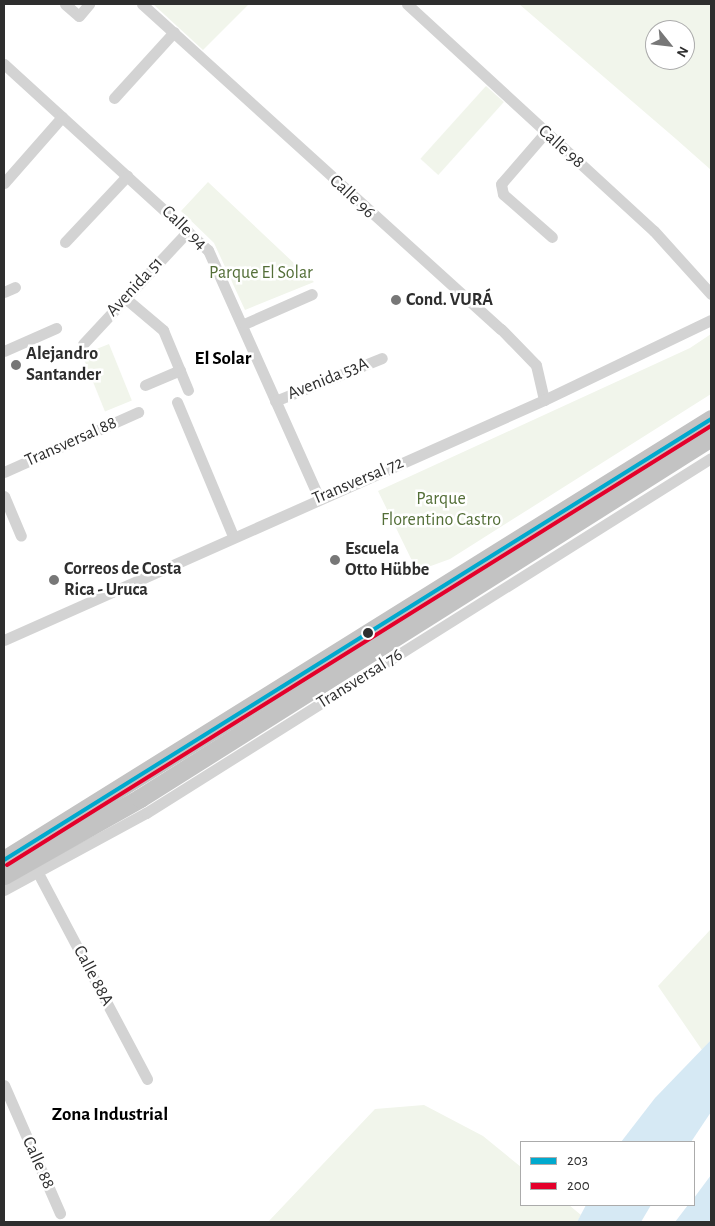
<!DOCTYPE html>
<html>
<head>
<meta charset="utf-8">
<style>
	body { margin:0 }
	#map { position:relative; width:715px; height:1226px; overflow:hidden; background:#fff; font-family:"Alegreya Sans",sans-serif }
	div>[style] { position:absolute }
	.green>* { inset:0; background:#f1f5eb; transform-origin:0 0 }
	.water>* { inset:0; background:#d6e9f4 }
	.minor>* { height:11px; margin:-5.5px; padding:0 5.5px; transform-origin:5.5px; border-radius:5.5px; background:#d3d3d3 }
	.trunk>* { height:19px; margin:-9.5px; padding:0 9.5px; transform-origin:9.5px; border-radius:9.5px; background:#c3c3c3 }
	.bus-1>* { height:4px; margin:-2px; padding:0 2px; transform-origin:2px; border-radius:2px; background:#00a9ce }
	.bus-2>* { height:4px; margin:-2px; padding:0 2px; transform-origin:2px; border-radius:2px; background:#e4002b }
	.dots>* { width:14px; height:14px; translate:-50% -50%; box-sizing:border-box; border:2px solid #fff; border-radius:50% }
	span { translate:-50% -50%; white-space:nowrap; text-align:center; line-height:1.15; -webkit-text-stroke:5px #fff; paint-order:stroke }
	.street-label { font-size:18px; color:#2e2e2e }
	.park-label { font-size:18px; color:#536e37 }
	.poi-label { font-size:18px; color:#2e2e2e; font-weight:700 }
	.left { translate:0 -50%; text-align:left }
	.neighbourhood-label { font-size:19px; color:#000; font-weight:700 }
	.frame { position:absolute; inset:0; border:5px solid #2e2e2e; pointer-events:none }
	.legend { position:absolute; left:520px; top:1141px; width:175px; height:65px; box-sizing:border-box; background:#fff; border:1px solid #ababab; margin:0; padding:6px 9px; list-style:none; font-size:15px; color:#2e2e2e }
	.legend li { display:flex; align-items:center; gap:10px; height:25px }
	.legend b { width:25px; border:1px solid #ababab }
	.north { position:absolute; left:645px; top:20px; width:50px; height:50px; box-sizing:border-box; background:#fff; border:1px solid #ababab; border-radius:50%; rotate:119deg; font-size:14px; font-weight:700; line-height:20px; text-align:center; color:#2e2e2e }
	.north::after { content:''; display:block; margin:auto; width:18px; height:22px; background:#777; clip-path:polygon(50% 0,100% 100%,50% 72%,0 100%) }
</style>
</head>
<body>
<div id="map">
	<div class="green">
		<i style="clip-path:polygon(153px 4px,249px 4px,203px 50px)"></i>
		<i style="clip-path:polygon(evenodd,519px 4px,711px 4px,711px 170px,676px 139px,519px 4px,655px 30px,685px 30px,685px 60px,655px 60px,655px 30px)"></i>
		<i style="left:486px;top:86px;width:24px;height:98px;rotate:42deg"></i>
		<i style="clip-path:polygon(208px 182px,314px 282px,245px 310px,214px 243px,181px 211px)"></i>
		<i style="clip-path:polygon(711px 334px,711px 394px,450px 559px,417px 571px,378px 491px,690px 348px)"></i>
		<i style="left:109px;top:344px;width:61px;height:29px;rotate:68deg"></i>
		<i style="clip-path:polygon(711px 929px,711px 1040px,702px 1050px,658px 986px)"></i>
		<i style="clip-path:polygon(424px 1105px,483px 1136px,521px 1167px,521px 1205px,569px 1205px,581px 1215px,577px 1222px,268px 1222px,375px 1109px)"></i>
	</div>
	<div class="water">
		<i style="clip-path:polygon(711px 1040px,711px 1112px,691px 1142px,621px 1142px,655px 1098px)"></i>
		<i style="clip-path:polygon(711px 1175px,711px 1222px,675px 1222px,688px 1205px,694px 1205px,694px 1198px)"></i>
		<i style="clip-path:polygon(586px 1205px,651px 1205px,641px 1222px,577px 1222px)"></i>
	</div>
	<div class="minor">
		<i style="left:65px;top:4px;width:18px;rotate:41deg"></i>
		<i style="left:79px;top:16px;width:16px;rotate:-50deg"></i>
		<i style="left:142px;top:4px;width:484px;rotate:42.2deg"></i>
		<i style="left:501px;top:329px;width:50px;rotate:45.8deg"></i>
		<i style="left:536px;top:365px;width:36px;rotate:77deg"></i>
		<i style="left:407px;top:4px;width:335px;rotate:42.6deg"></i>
		<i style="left:654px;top:231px;width:85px;rotate:47.9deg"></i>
		<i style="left:4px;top:64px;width:276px;rotate:42.4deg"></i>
		<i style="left:208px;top:250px;width:272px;rotate:65.9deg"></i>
		<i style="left:114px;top:98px;width:89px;rotate:-47.7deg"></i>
		<i style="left:545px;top:133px;width:67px;rotate:130.8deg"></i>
		<i style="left:501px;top:184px;width:10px;rotate:79deg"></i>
		<i style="left:503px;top:194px;width:65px;rotate:41.3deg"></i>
		<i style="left:4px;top:183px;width:88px;rotate:-48.7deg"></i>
		<i style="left:65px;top:242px;width:91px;rotate:-46.8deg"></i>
		<i style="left:4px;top:292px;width:12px;rotate:-24deg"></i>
		<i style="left:125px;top:298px;width:50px;rotate:40.1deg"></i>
		<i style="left:163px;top:330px;width:65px;rotate:67.4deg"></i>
		<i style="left:244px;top:324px;width:74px;rotate:-23.8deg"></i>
		<i style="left:83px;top:344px;width:154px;rotate:-47.1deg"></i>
		<i style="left:4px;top:351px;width:57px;rotate:-23.9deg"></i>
		<i style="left:145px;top:385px;width:38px;rotate:-23deg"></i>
		<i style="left:275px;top:401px;width:115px;rotate:-21.9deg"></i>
		<i style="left:177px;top:402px;width:145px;rotate:67.3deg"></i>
		<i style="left:4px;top:472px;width:147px;rotate:-24.1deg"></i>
		<i style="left:4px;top:496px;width:43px;rotate:67deg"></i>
		<i style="left:4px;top:640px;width:591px;rotate:-23.96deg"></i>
		<i style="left:544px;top:400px;width:185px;rotate:-25.6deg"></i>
		<i style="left:38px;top:873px;width:233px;rotate:62.1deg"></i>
		<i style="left:4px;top:890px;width:162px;rotate:-28.5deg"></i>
		<i style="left:146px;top:813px;width:667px;rotate:-32.14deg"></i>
		<i style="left:4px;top:1085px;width:140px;rotate:66.4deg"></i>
	</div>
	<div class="trunk">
		<i style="left:4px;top:860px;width:833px;rotate:-31.95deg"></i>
		<i style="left:4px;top:875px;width:156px;rotate:-29.5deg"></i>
		<i style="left:140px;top:798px;width:676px;rotate:-32.3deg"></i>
	</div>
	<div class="bus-1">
		<i style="left:4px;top:860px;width:833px;rotate:-31.95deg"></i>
	</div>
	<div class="bus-2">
		<i style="left:7px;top:865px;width:830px;rotate:-31.95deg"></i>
	</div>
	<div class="dots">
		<i style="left:396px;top:300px;background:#777"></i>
		<i style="left:16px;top:365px;background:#777"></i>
		<i style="left:335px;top:560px;background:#777"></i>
		<i style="left:54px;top:580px;background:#777"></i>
		<i style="left:368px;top:633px;background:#2e2e2e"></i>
	</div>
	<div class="street-label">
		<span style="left:561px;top:147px;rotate:42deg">Calle 98</span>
		<span style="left:352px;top:197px;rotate:43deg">Calle 96</span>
		<span style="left:184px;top:228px;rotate:44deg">Calle 94</span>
		<span style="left:135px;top:287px;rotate:-47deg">Avenida 51</span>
		<span style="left:328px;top:379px;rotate:-22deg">Avenida 53A</span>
		<span style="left:71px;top:442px;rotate:-24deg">Transversal 88</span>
		<span style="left:358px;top:481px;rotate:-23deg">Transversal 72</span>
		<span style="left:360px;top:679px;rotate:-32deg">Transversal 76</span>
		<span style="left:93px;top:976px;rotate:62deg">Calle 88A</span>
		<span style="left:38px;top:1163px;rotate:66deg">Calle 88</span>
	</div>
	<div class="park-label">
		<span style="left:261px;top:273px">Parque El Solar</span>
		<span style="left:441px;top:510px">Parque<br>Florentino Castro</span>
	</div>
	<div class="poi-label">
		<span class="left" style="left:406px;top:300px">Cond. VURÁ</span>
		<span class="left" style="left:26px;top:365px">Alejandro<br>Santander</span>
		<span class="left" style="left:345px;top:560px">Escuela<br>Otto Hübbe</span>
		<span class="left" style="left:64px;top:580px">Correos de Costa<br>Rica - Uruca</span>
	</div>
	<div class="neighbourhood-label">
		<span style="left:223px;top:359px">El Solar</span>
		<span style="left:110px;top:1115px">Zona Industrial</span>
	</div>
	<div class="frame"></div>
	<ul class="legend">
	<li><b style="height:6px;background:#00a9ce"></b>203</li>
	<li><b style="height:6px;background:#e4002b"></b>200</li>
	</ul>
	<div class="north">N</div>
</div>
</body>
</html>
